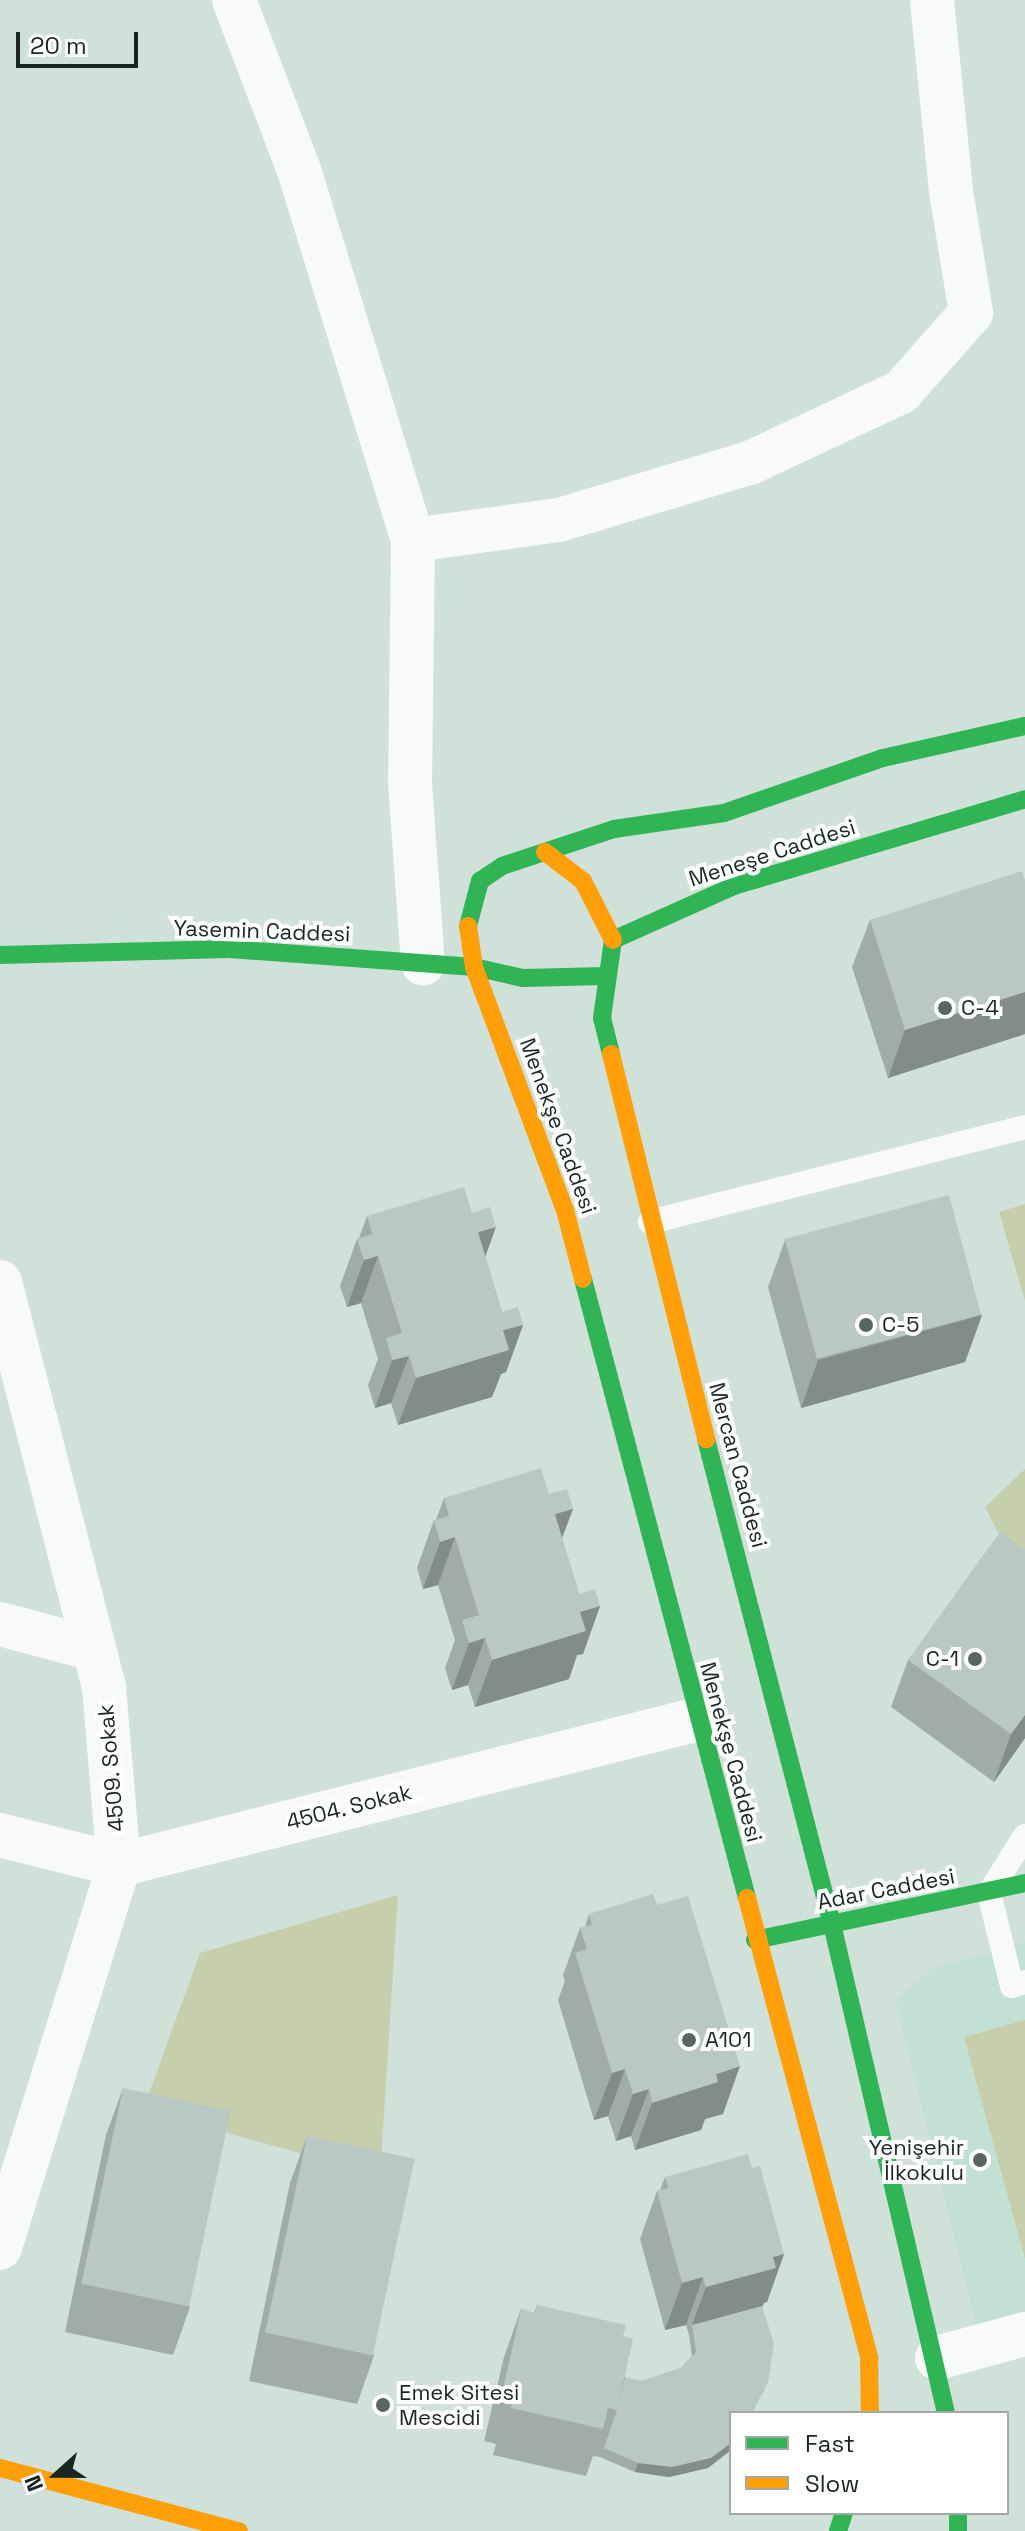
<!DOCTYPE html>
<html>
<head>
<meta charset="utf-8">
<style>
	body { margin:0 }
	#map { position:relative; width:1025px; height:2531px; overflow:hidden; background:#cfe1d9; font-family:"Space Grotesk",sans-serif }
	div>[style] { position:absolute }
	.built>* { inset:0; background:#c2e0d3 }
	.green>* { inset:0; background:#c7ceab }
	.lane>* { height:24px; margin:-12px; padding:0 12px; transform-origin:12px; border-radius:12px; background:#f8faf9 }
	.street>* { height:44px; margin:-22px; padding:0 22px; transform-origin:22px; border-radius:22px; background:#f8faf9 }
	.fast>* { height:18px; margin:-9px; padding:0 9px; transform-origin:9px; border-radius:9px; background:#30b455 }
	.slow>* { height:18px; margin:-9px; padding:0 9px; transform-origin:9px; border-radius:9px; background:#ff9f0a }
	.wall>* { inset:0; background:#9faca9 }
	.shaded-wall>* { inset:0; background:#828c8a }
	.building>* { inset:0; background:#b9c8c5; transform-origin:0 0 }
	.dots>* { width:22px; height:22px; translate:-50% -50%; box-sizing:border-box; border:4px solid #fff; border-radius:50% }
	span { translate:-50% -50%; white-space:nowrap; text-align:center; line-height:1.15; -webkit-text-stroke:8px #fff; paint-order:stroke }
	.street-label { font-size:22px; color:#192621 }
	.poi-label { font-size:22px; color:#192621 }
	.left { translate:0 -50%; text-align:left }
	.right { translate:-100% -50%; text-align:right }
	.legend { position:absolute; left:729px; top:2411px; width:280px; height:104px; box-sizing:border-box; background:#fff; border:2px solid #a3a8a6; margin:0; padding:10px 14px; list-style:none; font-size:24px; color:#192621 }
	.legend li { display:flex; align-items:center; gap:16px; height:40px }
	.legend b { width:40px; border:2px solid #a3a8a6 }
	.north { position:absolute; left:16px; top:2435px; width:80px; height:80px; -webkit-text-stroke:6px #fff; paint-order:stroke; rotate:249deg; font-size:22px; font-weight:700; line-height:32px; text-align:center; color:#192621 }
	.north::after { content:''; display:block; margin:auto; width:28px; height:36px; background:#192621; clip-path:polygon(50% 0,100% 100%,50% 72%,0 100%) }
	.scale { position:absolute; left:16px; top:32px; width:122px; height:36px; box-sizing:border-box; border:4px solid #192621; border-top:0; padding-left:10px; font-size:24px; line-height:28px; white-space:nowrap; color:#192621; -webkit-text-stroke:6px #fff; paint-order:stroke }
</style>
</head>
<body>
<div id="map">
	<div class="built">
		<i style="clip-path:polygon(1025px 1942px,1025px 2319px,978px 2331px,896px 2001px,933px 1968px)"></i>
	</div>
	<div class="green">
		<i style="clip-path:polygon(1025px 1204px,1025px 1301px,999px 1212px)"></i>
		<i style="clip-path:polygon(1025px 1469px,1025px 1552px,1013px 1561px,985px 1507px)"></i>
		<i style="clip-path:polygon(398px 1895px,380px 2175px,143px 2110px,200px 1953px)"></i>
		<i style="clip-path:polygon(1025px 2020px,1025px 2259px,964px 2037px)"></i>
	</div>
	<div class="lane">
		<i style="left:650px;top:1222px;width:387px;rotate:-14.2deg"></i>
		<i style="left:1025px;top:1836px;width:67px;rotate:122.3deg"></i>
		<i style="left:989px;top:1893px;width:96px;rotate:76.1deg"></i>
		<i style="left:1012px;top:1986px;width:14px;rotate:-17deg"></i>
	</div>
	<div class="street">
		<i style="left:234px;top:0;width:182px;rotate:69.1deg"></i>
		<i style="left:299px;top:170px;width:387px;rotate:72.9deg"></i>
		<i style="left:413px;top:540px;width:243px;rotate:90.7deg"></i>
		<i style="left:410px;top:783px;width:181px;rotate:85.9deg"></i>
		<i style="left:413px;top:540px;width:147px;rotate:-7.8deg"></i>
		<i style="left:559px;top:520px;width:202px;rotate:-16.7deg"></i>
		<i style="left:752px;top:462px;width:165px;rotate:-25.2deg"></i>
		<i style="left:901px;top:392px;width:106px;rotate:-48.5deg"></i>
		<i style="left:971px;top:313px;width:124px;rotate:-99.3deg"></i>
		<i style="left:951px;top:191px;width:192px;rotate:-95.7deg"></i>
		<i style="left:0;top:1282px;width:418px;rotate:75.6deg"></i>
		<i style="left:104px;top:1687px;width:179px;rotate:85.2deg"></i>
		<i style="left:119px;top:1865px;width:401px;rotate:107.3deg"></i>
		<i style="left:0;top:1624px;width:97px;rotate:14.9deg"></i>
		<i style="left:0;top:1835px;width:123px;rotate:14.1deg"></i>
		<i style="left:119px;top:1865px;width:597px;rotate:-14.15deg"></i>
		<i style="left:937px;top:2358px;width:91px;rotate:-15.3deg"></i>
	</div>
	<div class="fast">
		<i style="left:468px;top:926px;width:47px;rotate:-75.1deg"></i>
		<i style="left:480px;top:881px;width:27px;rotate:-34deg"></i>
		<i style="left:502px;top:866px;width:118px;rotate:-18.3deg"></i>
		<i style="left:614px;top:829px;width:111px;rotate:-8.3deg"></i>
		<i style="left:724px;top:813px;width:168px;rotate:-19.1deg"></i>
		<i style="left:883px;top:758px;width:146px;rotate:-12.7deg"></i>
		<i style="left:0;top:955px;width:229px;rotate:-1.5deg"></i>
		<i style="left:229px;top:949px;width:246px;rotate:4.2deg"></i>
		<i style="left:474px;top:967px;width:50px;rotate:12.7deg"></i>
		<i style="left:523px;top:978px;width:82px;rotate:-1.4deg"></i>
		<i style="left:611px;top:1054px;width:37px;rotate:-104deg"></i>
		<i style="left:602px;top:1018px;width:79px;rotate:-82deg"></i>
		<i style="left:613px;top:940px;width:133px;rotate:-24.1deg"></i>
		<i style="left:734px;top:886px;width:304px;rotate:-16.6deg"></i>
		<i style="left:583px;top:1279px;width:640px;rotate:75.16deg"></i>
		<i style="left:706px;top:1439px;width:501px;rotate:75.44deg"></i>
		<i style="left:832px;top:1924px;width:502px;rotate:76.88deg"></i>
		<i style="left:755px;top:1940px;width:276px;rotate:-11.9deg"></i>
		<i style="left:958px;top:2513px;width:18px;rotate:90deg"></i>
		<i style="left:838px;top:2531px;width:19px;rotate:-72deg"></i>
	</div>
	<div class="slow">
		<i style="left:545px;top:852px;width:48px;rotate:37.3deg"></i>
		<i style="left:583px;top:881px;width:66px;rotate:63deg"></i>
		<i style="left:468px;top:926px;width:41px;rotate:81.7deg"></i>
		<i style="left:474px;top:967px;width:259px;rotate:69.5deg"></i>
		<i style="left:565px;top:1210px;width:71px;rotate:75.4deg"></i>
		<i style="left:611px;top:1054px;width:397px;rotate:76.1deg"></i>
		<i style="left:747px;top:1898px;width:476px;rotate:75.1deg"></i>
		<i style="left:869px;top:2358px;width:55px;rotate:89deg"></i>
		<i style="left:0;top:2468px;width:247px;rotate:14.8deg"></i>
	</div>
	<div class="wall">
		<i style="clip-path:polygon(1025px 880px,1025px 1034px,888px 1078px,852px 967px,870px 920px)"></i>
		<i style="clip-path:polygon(367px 1216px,485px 1256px,502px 1312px,523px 1325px,506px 1372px,501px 1374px,492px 1397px,398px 1425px,391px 1403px,375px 1408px,368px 1385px,378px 1359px,361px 1303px,347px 1307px,340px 1286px,357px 1239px,359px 1238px)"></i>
		<i style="clip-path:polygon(785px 1240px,982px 1315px,965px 1362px,801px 1408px,768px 1287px)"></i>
		<i style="clip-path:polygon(549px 1494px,573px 1509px,562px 1538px,579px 1594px,600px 1606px,583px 1654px,577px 1655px,569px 1679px,475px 1707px,468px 1685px,452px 1690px,445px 1668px,455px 1640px,438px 1585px,423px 1589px,417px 1568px,434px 1520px,436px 1520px,444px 1498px)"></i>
		<i style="clip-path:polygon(1025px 1550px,1025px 1738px,994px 1782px,891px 1707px,908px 1660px)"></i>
		<i style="clip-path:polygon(589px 1914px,723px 2114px,705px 2119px,701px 2130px,635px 2150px,631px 2136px,616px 2141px,608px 2116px,594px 2120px,558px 2000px,565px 1981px,563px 1975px,580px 1928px,585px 1927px)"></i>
		<i style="clip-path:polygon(123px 2088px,190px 2307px,173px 2355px,65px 2332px,106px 2135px)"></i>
		<i style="clip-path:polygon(307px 2136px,374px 2356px,357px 2404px,249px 2381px,290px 2183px)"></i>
		<i style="clip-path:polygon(752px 2168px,784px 2254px,767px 2302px,764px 2303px,762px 2306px,764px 2392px,731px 2413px,731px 2450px,708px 2468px,669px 2477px,635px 2472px,600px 2457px,593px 2456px,586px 2476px,493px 2455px,496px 2444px,484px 2441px,504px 2357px,521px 2309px,534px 2313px,537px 2305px,623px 2336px,625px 2378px,642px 2381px,681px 2368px,692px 2356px,689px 2335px,686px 2325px,665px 2330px,640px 2239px,657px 2191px,660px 2190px,665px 2177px)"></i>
	</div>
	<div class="shaded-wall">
		<i style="clip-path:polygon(1025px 992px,1025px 1034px,888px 1078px,905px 1030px)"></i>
		<i style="clip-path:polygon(496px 1227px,479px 1274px,478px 1232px)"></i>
		<i style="clip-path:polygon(378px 1256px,361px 1303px,347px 1307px,364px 1260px)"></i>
		<i style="clip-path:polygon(982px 1315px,965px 1362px,801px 1408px,818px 1360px)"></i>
		<i style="clip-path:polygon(523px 1325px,506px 1372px,501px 1374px,492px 1397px,398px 1425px,416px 1378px,503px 1330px)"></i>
		<i style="clip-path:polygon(409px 1356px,391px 1403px,375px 1408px,392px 1360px)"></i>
		<i style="clip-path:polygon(573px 1509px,555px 1556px,555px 1514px)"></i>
		<i style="clip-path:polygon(455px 1537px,438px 1585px,423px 1589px,440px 1542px)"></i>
		<i style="clip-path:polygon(600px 1606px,583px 1654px,577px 1655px,569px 1679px,475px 1707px,492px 1660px,580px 1612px)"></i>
		<i style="clip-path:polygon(485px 1638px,468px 1685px,452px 1690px,469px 1643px)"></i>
		<i style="clip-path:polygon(1025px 1715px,1025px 1738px,994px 1782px,1011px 1734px)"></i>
		<i style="clip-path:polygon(740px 2066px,723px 2114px,705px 2119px,701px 2130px,635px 2150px,652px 2103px,716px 2074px)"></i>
		<i style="clip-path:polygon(625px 2069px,608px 2116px,594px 2120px,612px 2073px)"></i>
		<i style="clip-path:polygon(649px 2089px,631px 2136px,616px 2141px,633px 2094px)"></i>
		<i style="clip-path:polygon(784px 2254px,767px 2302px,764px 2303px,759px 2315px,692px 2325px,706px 2287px,773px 2257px)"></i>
		<i style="clip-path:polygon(703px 2277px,686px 2325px,665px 2330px,682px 2283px)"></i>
		<i style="clip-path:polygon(731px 2443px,731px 2450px,708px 2468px,669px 2477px,635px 2472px,638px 2463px)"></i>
	</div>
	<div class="building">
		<i style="clip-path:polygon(1022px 871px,1025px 880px,1025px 992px,905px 1030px,870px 920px)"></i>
		<i style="clip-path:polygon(464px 1187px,472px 1213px,490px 1207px,496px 1227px,478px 1232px,502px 1312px,518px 1307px,523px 1325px,503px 1330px,509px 1350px,416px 1378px,409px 1356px,392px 1360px,386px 1338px,402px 1333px,378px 1256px,364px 1260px,357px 1239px,372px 1234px,367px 1216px)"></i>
		<i style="left:949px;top:1195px;width:124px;height:170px;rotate:75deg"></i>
		<i style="clip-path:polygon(541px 1468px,549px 1494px,567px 1489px,573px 1509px,555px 1514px,579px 1594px,595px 1589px,600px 1606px,580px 1612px,586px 1631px,492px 1660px,485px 1638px,469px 1643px,462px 1620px,479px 1615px,455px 1537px,440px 1542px,434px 1520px,449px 1516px,444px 1498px)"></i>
		<i style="clip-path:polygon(1000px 1532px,1025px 1550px,1025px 1715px,1011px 1734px,908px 1660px)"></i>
		<i style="clip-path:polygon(653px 1894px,657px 1905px,688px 1896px,740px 2066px,716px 2074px,718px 2082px,652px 2103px,649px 2089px,633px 2094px,625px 2069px,612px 2073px,575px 1953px,587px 1949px,580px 1928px,592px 1925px,589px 1914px)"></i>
		<i style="left:123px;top:2088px;width:110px;height:200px;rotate:12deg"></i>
		<i style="left:307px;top:2136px;width:110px;height:201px;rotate:12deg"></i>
		<i style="clip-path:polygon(748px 2154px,752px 2168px,760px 2166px,784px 2254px,773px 2257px,776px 2268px,706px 2287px,703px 2277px,682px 2283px,657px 2191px,668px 2188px,665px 2177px)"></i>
		<i style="clip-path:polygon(537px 2305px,626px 2325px,623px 2336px,633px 2339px,617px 2410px,608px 2408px,603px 2429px,511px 2408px,513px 2397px,502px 2394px,521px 2309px,535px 2313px)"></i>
		<i style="clip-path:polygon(762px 2306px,774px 2344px,768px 2382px,752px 2413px,731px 2413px,731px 2443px,711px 2458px,672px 2467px,638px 2463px,604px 2448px,617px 2410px,625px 2378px,642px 2381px,681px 2368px,696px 2352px,692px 2325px)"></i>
	</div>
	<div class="dots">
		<i style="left:945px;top:1008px;background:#596761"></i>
		<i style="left:866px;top:1325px;background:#596761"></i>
		<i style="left:975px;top:1659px;background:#596761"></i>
		<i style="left:689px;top:2040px;background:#596761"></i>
		<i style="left:980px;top:2160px;background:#596761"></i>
		<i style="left:383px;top:2405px;background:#596761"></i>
	</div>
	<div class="street-label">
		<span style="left:772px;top:853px;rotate:-18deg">Meneşe Caddesi</span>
		<span style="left:262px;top:931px;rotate:2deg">Yasemin Caddesi</span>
		<span style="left:558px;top:1126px;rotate:70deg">Menekşe Caddesi</span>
		<span style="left:738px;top:1465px;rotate:75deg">Mercan Caddesi</span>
		<span style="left:731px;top:1752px;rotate:75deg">Menekşe Caddesi</span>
		<span style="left:111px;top:1768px;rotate:-95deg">4509. Sokak</span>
		<span style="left:349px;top:1807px;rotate:-14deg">4504. Sokak</span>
		<span style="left:886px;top:1889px;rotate:-11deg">Adar Caddesi</span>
	</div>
	<div class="poi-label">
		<span class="left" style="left:961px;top:1008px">C-4</span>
		<span class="left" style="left:882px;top:1325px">C-5</span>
		<span class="right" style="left:959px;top:1659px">C-1</span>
		<span class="left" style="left:705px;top:2040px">A101</span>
		<span class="right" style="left:964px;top:2160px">Yenişehir<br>İlkokulu</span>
		<span class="left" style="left:399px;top:2405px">Emek Sitesi<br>Mescidi</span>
	</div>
	<ul class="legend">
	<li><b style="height:10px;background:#30b455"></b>Fast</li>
	<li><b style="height:10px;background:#ff9f0a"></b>Slow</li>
	</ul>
	<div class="north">N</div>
	<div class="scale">20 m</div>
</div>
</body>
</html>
